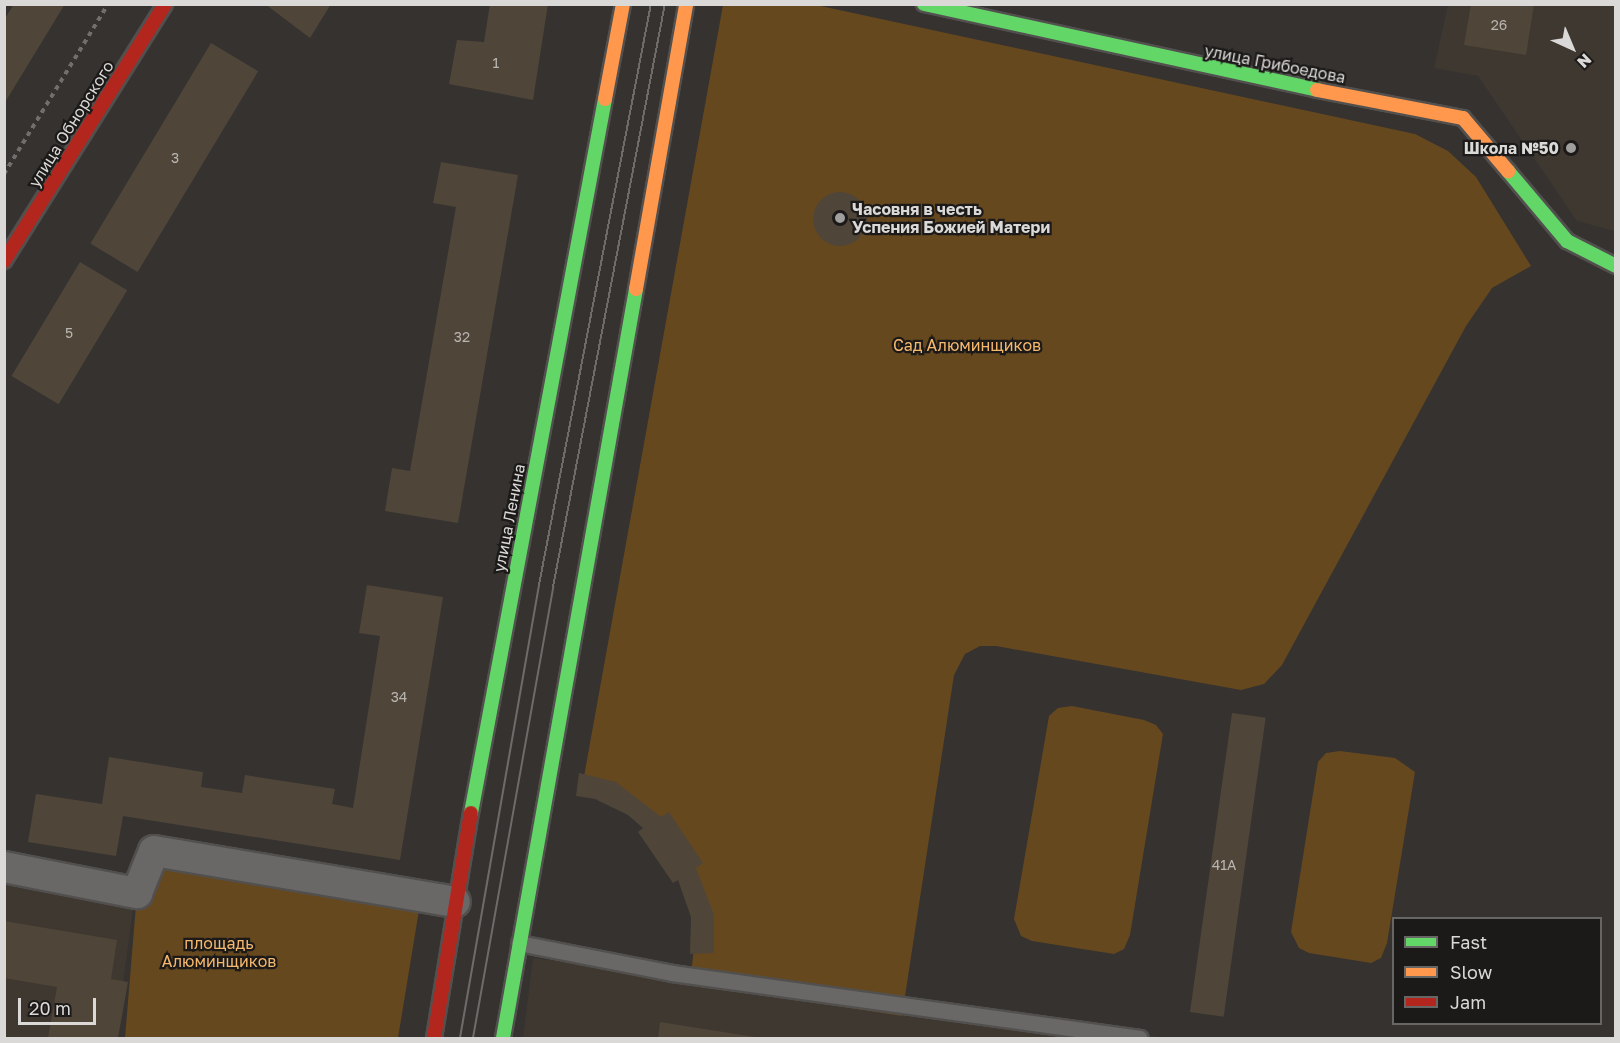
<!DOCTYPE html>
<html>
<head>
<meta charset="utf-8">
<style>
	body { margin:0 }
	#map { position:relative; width:1620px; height:1043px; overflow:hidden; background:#353230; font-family:"Golos Text",sans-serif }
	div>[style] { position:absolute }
	.built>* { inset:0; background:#3f3830 }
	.green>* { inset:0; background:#66481f }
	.building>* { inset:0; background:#4f4639; transform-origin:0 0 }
	.round { border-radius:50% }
	.path>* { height:4px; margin-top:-2px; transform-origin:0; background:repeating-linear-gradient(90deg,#716f6e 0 4.5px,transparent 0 9px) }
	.roads { filter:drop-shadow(2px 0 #52504e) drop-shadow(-2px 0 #52504e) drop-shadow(0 2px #52504e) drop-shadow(0 -2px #52504e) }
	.lane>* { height:15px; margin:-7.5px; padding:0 7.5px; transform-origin:7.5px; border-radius:7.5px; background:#6a6867 }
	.street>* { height:30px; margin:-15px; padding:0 15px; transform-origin:15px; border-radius:15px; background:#6a6867 }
	.fast>* { height:14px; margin:-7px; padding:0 7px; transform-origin:7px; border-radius:7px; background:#63d668 }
	.slow>* { height:14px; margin:-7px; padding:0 7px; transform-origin:7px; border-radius:7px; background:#ff974d }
	.jam>* { height:14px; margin:-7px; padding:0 7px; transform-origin:7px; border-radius:7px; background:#b3261e }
	.tram>* { height:1.5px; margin:-0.75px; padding:0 0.75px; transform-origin:0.75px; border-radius:0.75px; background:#6e6c6b }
	.dots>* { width:16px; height:16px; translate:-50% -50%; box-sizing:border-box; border:3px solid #1c1a19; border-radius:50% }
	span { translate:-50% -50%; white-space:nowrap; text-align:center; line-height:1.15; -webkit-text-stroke:4.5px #1c1a19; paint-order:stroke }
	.number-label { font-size:14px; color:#b8b4b0 }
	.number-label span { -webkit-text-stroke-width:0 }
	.street-label { font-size:16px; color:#dbd9d7 }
	.poi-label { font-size:16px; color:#dbd9d7; font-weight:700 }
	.right { translate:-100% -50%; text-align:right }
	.left { translate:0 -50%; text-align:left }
	.park-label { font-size:16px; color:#f5b86c }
	.frame { position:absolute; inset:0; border:6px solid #dbd9d7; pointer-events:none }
	.legend { position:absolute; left:1392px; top:917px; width:210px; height:108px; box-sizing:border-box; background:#1c1a19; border:2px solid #686665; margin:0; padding:8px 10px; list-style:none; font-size:18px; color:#dbd9d7 }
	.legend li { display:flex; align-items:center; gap:12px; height:30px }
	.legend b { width:30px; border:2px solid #686665 }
	.north { position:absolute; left:1542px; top:18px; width:60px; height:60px; -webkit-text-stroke:4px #1c1a19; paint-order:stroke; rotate:136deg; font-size:16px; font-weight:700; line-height:24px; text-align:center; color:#dbd9d7 }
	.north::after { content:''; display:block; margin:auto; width:21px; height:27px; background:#dbd9d7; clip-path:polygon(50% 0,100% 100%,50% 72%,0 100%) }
	.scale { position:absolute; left:18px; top:998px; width:78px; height:27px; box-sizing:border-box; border:3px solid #dbd9d7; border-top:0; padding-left:8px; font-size:18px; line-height:21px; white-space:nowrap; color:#dbd9d7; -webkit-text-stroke:4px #1c1a19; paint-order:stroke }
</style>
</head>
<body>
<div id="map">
	<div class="built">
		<i style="clip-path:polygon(1448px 5px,1615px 5px,1615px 231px,1577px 221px,1478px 76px,1434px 68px)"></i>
		<i style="clip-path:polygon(4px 877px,134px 900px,116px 1038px,5px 1038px)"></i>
		<i style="clip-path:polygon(533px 958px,1169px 1038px,523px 1038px)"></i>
	</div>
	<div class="green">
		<i style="clip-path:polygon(723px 5px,816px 5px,1415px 134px,1448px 151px,1476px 177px,1531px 266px,1492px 288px,1466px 326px,1282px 665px,1264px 684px,1241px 690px,996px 646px,980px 646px,965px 654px,954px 675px,902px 1016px,690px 983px,698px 912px,655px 823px,583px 782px)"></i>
		<i style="clip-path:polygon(1072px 706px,1144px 720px,1156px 725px,1163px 734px,1130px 935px,1124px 949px,1114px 954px,1032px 941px,1021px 936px,1014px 919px,1049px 716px,1058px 708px)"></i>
		<i style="clip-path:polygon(1340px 751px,1395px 758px,1415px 772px,1387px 943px,1381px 958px,1371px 963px,1309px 953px,1299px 948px,1291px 932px,1318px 762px,1326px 753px)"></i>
		<i style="clip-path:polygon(154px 851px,420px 904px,398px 1038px,125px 1038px,137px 893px)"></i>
	</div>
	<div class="building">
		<i style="clip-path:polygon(14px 4px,65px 4px,4px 104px,4px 20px)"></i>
		<i style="clip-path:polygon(265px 4px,331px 4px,310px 38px)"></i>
		<i style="clip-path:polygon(490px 4px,548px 4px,533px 100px,449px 84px,457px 40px,484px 42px)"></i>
		<i style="clip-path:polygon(1471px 4px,1534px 4px,1526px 55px,1464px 45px)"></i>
		<i style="left:211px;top:43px;width:55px;height:234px;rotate:31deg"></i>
		<i style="clip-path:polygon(441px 162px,518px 175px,458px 523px,385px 511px,392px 468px,410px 471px,456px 207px,433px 203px)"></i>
		<i class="round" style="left:813px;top:192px;width:54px;height:54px"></i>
		<i style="left:80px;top:262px;width:55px;height:133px;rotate:31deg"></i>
		<i style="clip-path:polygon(367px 585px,443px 597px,400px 860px,123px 816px,116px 856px,28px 842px,36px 794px,102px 804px,109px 757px,203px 772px,201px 787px,242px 793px,245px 775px,335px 789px,332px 804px,353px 808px,380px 636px,359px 633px)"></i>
		<i style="left:1232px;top:713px;width:34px;height:302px;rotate:8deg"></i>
		<i style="clip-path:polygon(579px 773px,616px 782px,661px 817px,669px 812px,703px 863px,696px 868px,714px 915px,714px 953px,690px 954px,691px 917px,678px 880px,673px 883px,638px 832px,643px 828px,628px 815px,595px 799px,576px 796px)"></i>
		<i style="clip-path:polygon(4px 921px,117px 940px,111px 979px,128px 982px,118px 1038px,48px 1038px,57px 987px,4px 978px)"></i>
		<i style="clip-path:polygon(660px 1022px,755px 1037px,755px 1038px,658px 1038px)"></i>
	</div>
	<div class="path">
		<i style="left:4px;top:174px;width:199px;rotate:-58.5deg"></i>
	</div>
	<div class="roads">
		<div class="lane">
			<i style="left:519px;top:943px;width:156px;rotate:11.1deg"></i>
			<i style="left:672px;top:973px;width:472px;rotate:7.9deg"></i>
		</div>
		<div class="street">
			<i style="left:4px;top:867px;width:136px;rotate:11.1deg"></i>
			<i style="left:137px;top:893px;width:45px;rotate:-68deg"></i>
			<i style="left:154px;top:851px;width:305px;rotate:9.6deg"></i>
		</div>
		<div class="fast">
			<i style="left:924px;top:4px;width:402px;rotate:12.3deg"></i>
			<i style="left:1508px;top:171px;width:92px;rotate:49.9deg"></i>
			<i style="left:1567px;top:241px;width:55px;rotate:27deg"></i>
			<i style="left:471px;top:813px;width:726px;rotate:-79.37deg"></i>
			<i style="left:503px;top:1038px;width:761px;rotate:-79.93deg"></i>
		</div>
		<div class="slow">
			<i style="left:1317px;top:90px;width:149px;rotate:10.9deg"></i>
			<i style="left:1463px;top:118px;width:70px;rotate:49.7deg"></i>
			<i style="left:605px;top:99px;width:97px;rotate:-79.3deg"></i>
			<i style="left:636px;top:289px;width:289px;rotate:-80deg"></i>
		</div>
		<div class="jam">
			<i style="left:4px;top:261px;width:303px;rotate:-57.9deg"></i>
			<i style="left:434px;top:1038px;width:228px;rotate:-80.7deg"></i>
		</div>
	</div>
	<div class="tram">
		<i style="left:460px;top:1038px;width:460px;rotate:-80.1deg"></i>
		<i style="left:539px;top:585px;width:592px;rotate:-79.09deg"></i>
		<i style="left:473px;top:1038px;width:458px;rotate:-79.9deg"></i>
		<i style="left:553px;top:587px;width:594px;rotate:-79.13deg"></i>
	</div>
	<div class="dots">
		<i style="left:1571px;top:148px;background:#a19f9d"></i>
		<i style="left:840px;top:218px;background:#a19f9d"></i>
	</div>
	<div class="number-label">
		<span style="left:1499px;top:25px">26</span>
		<span style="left:496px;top:63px">1</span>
		<span style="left:175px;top:158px">3</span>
		<span style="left:69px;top:333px">5</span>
		<span style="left:462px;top:337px">32</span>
		<span style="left:399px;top:697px">34</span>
		<span style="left:1224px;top:865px">41А</span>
	</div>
	<div class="street-label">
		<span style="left:1275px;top:64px;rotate:11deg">улица Грибоедова</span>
		<span style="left:71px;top:124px;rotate:-58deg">улица Обнорского</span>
		<span style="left:509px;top:518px;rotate:-79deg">улица Ленина</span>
	</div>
	<div class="poi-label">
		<span class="right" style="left:1559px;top:148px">Школа №50</span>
		<span class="left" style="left:852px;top:218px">Часовня в честь<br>Успения Божией Матери</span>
	</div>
	<div class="park-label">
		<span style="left:967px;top:345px">Сад Алюминщиков</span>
		<span style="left:219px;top:952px">площадь<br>Алюминщиков</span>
	</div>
	<div class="frame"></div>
	<ul class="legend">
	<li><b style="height:8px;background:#63d668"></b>Fast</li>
	<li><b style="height:8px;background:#ff974d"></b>Slow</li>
	<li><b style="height:8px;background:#b3261e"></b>Jam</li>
	</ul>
	<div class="north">N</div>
	<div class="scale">20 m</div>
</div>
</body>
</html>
